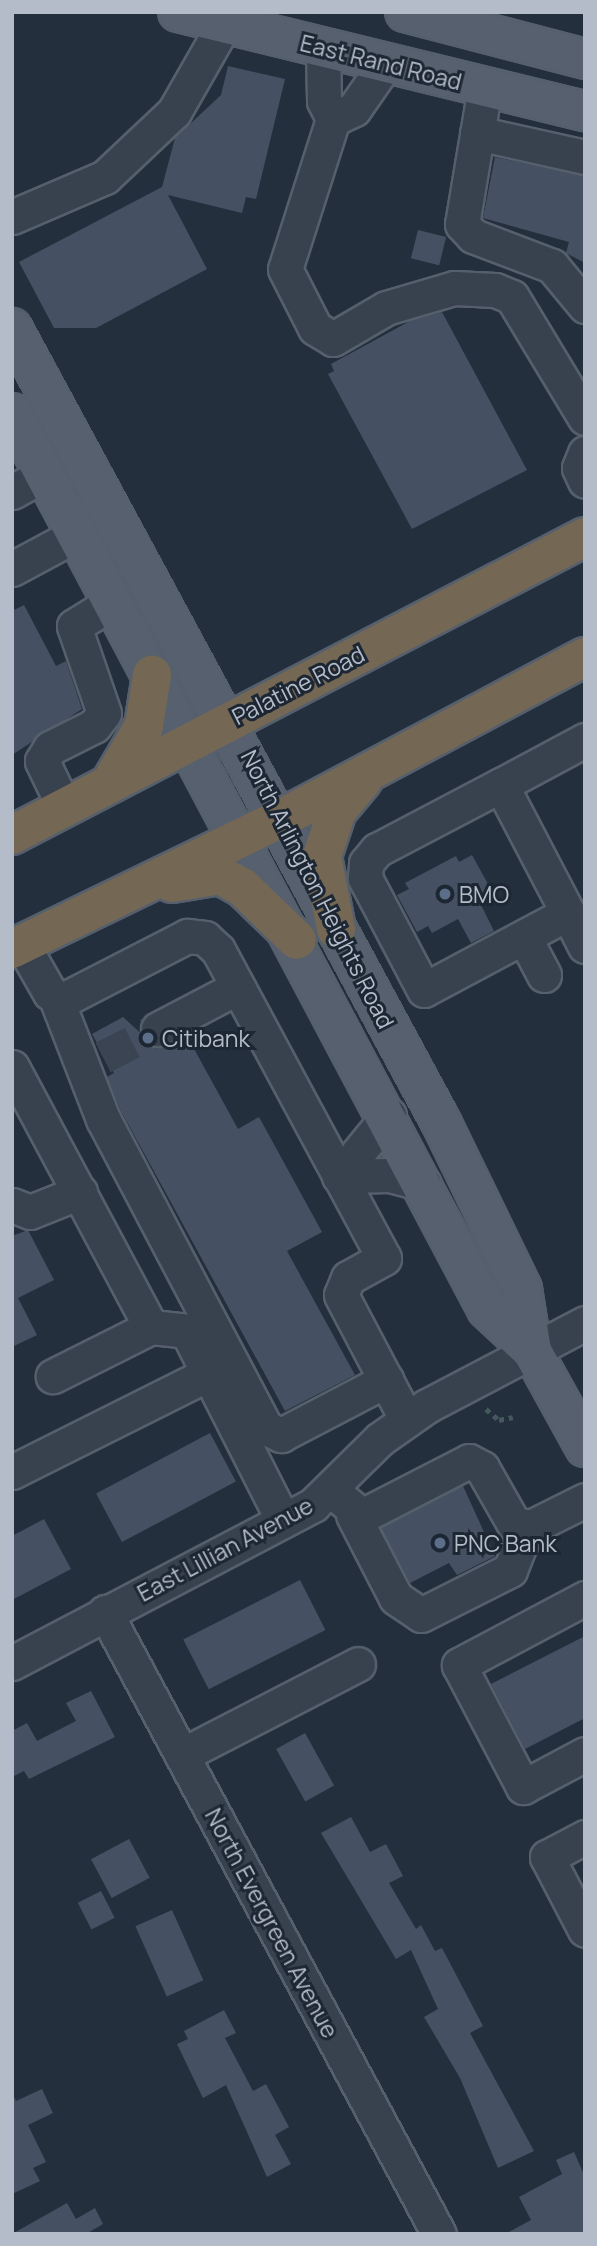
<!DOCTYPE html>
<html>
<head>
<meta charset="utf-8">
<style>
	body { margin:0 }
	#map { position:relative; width:597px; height:2246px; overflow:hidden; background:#242f3e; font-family:Manrope,sans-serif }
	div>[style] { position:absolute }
	.building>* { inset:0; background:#455162; transform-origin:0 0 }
	.minor-tunnel>* { height:33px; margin-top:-16.5px; transform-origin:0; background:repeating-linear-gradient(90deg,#3a4453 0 33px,transparent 0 50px) }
	.path>* { height:4.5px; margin-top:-2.25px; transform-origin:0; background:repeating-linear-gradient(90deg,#44595c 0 5px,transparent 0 10px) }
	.roads { filter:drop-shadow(2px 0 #565f6c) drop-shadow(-2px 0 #565f6c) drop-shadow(0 2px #565f6c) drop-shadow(0 -2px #565f6c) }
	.minor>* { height:33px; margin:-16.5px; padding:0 16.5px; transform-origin:16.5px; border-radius:16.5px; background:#38414e }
	.major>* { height:38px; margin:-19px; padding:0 19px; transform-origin:19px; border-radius:19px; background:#56606e }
	.highway>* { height:38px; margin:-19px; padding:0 19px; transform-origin:19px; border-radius:19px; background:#746855 }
	.dots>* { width:19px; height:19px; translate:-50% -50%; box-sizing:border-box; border:4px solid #1d2633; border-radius:50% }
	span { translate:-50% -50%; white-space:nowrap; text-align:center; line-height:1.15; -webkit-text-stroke:6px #1d2633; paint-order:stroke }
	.street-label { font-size:23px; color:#b4bcc9 }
	.poi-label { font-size:23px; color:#b4bcc9 }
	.left { translate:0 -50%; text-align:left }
	.frame { position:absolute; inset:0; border:14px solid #b4bcc9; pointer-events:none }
</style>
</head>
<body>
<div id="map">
	<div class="building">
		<i style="clip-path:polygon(228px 66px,285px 79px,256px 199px,246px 197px,242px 213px,168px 195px,207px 269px,96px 328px,54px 328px,19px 262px,162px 187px,175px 138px,221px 95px)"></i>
		<i style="clip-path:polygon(495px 157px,585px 176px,585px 263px,566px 253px,569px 242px,483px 218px)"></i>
		<i style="left:418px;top:230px;width:29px;height:29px;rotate:14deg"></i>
		<i style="clip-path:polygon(442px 312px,527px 470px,412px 529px,328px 374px,334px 371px,331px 364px,410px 321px)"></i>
		<i style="clip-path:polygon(24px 605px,56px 666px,66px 661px,82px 709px,12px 755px,12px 611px)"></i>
		<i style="clip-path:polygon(472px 855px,493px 893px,479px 901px,494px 931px,471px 943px,458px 919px,432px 933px,428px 926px,417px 932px,397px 895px,409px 889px,405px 883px,456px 856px,459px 862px)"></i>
		<i style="clip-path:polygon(123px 1017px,157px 1048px,187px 1036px,238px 1129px,259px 1117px,322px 1232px,287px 1251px,355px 1375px,285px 1411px,121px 1111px,107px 1077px,114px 1073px,92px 1034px)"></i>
		<i style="clip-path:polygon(28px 1230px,54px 1280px,18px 1298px,37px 1335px,12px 1347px,12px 1236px)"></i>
		<i style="left:210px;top:1433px;width:55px;height:129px;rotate:62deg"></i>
		<i style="clip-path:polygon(463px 1486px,495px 1556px,457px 1575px,449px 1563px,410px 1583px,381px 1528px)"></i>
		<i style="clip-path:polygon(44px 1519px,71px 1569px,12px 1600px,12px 1536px)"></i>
		<i style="left:300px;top:1580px;width:56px;height:131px;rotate:63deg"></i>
		<i style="clip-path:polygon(585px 1636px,585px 1718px,525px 1749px,491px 1684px)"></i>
		<i style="clip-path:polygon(91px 1691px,115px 1737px,29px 1779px,24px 1771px,12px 1777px,12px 1731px,27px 1723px,37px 1741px,76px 1721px,66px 1703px)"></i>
		<i style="left:305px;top:1733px;width:60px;height:33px;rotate:61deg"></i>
		<i style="clip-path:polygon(351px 1817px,370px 1852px,386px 1844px,403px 1876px,389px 1883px,416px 1929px,421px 1925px,435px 1951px,442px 1948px,483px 2026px,470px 2033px,534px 2151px,498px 2168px,460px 2078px,424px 2017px,438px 2009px,411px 1950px,396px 1959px,321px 1833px)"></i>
		<i style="left:129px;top:1839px;width:44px;height:43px;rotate:62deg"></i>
		<i style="left:101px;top:1891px;width:30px;height:26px;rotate:63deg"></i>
		<i style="left:172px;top:1910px;width:77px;height:40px;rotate:66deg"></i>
		<i style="clip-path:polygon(224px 2010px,236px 2033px,225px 2038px,253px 2091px,266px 2084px,289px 2127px,275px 2135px,291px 2164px,267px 2177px,226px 2085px,203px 2098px,177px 2044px,188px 2039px,184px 2031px)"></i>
		<i style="clip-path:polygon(42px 2089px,53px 2113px,28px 2125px,46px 2162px,33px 2168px,40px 2181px,12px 2194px,12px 2093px,16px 2101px)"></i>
		<i style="clip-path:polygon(574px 2152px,585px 2177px,585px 2234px,505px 2234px,531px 2220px,519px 2197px,562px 2174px,556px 2160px)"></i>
		<i style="clip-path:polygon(67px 2203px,76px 2219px,95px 2208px,103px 2224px,86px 2234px,12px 2234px)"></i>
	</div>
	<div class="minor-tunnel">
		<i style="left:103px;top:1057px;width:62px;rotate:-27deg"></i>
	</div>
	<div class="path">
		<i style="left:486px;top:1409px;width:17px;rotate:40deg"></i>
		<i style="left:499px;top:1420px;width:14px;rotate:-12deg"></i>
	</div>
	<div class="roads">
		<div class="minor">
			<i style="left:323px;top:48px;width:53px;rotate:88.9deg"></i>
			<i style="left:324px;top:101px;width:20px;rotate:63deg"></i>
			<i style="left:333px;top:119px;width:157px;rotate:107.7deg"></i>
			<i style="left:285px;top:269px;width:66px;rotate:63deg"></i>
			<i style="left:315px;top:328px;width:21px;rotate:31deg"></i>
			<i style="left:333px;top:339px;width:61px;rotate:-30.3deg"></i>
			<i style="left:386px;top:308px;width:71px;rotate:-16.4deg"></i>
			<i style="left:454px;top:288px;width:41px;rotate:2.8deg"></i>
			<i style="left:495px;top:290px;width:18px;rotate:22deg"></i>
			<i style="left:512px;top:297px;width:141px;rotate:58.9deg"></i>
			<i style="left:485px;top:87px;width:139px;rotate:99.5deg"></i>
			<i style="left:462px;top:224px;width:16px;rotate:47deg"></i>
			<i style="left:473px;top:236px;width:85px;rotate:20.8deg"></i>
			<i style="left:552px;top:266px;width:52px;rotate:50.5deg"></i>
			<i style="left:333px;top:119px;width:23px;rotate:-25deg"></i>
			<i style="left:354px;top:109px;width:56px;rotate:-55.2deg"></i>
			<i style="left:477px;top:133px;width:111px;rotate:12.5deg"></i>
			<i style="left:12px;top:217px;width:101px;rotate:-23.3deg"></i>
			<i style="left:105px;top:177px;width:95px;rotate:-43.3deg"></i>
			<i style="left:174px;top:112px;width:115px;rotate:-60.3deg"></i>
			<i style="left:585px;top:453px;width:16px;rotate:112deg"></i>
			<i style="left:579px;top:468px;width:14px;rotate:65deg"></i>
			<i style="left:12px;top:492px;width:38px;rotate:-29deg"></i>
			<i style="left:12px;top:569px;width:74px;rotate:-28.3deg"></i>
			<i style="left:501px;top:785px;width:95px;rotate:-28.2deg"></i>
			<i style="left:64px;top:807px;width:51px;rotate:-115.6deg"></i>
			<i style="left:42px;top:761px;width:15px;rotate:-58deg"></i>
			<i style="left:50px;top:748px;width:49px;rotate:-26.6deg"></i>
			<i style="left:94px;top:726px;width:16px;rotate:-52deg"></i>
			<i style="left:104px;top:713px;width:92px;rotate:-109deg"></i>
			<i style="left:74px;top:626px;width:46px;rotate:-31.6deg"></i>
			<i style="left:568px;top:913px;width:163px;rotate:151.9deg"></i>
			<i style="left:424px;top:990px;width:127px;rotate:-117.8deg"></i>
			<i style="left:365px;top:878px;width:15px;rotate:-86deg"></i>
			<i style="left:366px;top:863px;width:17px;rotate:-50deg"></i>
			<i style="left:377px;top:850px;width:140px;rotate:-27.7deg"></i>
			<i style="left:501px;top:785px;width:144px;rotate:62.4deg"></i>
			<i style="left:568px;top:913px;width:37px;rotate:63deg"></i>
			<i style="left:524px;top:937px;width:43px;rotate:62.2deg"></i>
			<i style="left:22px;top:944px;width:56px;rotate:60.3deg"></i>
			<i style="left:50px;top:993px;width:15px;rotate:28deg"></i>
			<i style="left:63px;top:1000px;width:140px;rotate:-27.3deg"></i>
			<i style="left:187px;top:936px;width:18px;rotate:6deg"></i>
			<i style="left:205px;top:938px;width:18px;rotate:43deg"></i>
			<i style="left:218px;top:950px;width:350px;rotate:61.7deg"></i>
			<i style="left:384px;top:1258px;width:41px;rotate:150.9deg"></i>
			<i style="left:348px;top:1278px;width:18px;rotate:112deg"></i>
			<i style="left:341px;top:1295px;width:141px;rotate:62.2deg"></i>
			<i style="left:56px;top:998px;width:130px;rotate:68.8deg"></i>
			<i style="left:103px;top:1119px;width:349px;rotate:62.2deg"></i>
			<i style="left:266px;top:1428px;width:17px;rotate:25deg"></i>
			<i style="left:281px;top:1435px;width:119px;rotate:-27.6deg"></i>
			<i style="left:158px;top:1029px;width:90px;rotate:-27.7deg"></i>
			<i style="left:12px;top:1067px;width:295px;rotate:61.9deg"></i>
			<i style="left:151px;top:1327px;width:110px;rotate:153.4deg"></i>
			<i style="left:389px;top:1115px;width:79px;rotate:129.3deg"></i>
			<i style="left:339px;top:1176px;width:51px;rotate:-1.1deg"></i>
			<i style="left:390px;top:1175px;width:35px;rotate:15deg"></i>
			<i style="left:12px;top:1205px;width:19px;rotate:21deg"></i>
			<i style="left:30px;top:1212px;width:54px;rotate:-21.8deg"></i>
			<i style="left:151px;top:1327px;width:36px;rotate:6deg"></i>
			<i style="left:187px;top:1331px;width:212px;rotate:63.1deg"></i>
			<i style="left:12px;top:1472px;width:219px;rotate:-26.6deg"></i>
			<i style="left:330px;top:1489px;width:42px;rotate:40.2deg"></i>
			<i style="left:362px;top:1516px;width:120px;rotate:-27.2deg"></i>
			<i style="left:469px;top:1461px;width:15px;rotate:28deg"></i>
			<i style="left:482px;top:1468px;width:64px;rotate:60.3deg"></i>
			<i style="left:514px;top:1524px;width:17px;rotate:10deg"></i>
			<i style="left:531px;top:1527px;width:60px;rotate:-26.6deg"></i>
			<i style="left:353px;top:1515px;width:93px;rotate:62.6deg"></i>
			<i style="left:396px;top:1598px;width:30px;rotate:34deg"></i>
			<i style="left:421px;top:1615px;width:100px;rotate:-26.8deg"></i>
			<i style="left:510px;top:1570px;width:46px;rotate:-68.4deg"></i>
			<i style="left:585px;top:1598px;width:143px;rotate:152deg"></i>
			<i style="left:459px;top:1665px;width:138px;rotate:62.3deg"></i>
			<i style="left:523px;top:1787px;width:70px;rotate:-28deg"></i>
			<i style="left:105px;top:1612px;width:706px;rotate:61.77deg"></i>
			<i style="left:12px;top:1663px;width:340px;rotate:-27.7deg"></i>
			<i style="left:313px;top:1505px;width:94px;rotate:-44.6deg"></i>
			<i style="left:380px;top:1439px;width:57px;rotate:-35.1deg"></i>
			<i style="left:427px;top:1406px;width:178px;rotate:-27.7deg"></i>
			<i style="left:182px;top:1755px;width:198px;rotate:-27.3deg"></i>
			<i style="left:585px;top:1837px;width:43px;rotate:152.2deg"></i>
			<i style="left:547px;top:1857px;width:82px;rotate:62.5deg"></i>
		</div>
		<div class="major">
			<i style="left:178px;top:12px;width:419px;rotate:13.7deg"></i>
			<i style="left:405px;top:12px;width:186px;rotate:14.6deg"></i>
			<i style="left:12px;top:328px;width:902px;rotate:61.62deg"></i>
			<i style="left:441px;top:1122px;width:186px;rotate:64.1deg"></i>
			<i style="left:522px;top:1289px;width:63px;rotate:80.8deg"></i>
			<i style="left:12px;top:413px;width:1014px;rotate:62.07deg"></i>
			<i style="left:487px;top:1309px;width:62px;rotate:43deg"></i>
			<i style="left:532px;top:1351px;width:110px;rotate:61.1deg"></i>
		</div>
		<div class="highway">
			<i style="left:111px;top:782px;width:65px;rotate:-59.5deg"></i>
			<i style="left:144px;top:726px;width:52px;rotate:-81.1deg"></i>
			<i style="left:12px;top:835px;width:646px;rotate:-27.48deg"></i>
			<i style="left:172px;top:883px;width:49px;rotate:-9.5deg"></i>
			<i style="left:220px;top:875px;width:25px;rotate:29deg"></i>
			<i style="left:242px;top:887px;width:76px;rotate:43.9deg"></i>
			<i style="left:336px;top:929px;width:74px;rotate:-100.9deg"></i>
			<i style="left:322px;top:856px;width:47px;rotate:-71.6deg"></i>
			<i style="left:337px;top:811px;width:40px;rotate:-50deg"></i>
			<i style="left:12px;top:949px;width:300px;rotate:-25.9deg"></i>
			<i style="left:282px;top:818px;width:343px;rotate:-28deg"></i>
		</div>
	</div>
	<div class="dots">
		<i style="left:445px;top:894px;background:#5c6f8a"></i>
		<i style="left:148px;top:1038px;background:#5c6f8a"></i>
		<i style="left:440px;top:1543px;background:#5c6f8a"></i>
	</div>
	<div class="street-label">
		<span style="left:381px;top:62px;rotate:14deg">East Rand Road</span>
		<span style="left:298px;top:685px;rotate:-27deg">Palatine Road</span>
		<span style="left:318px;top:889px;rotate:63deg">North Arlington Heights Road</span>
		<span style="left:225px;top:1549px;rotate:-28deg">East Lillian Avenue</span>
		<span style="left:272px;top:1923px;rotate:62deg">North Evergreen Avenue</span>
	</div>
	<div class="poi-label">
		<span class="left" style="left:459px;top:894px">BMO</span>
		<span class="left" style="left:162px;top:1038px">Citibank</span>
		<span class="left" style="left:454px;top:1543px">PNC Bank</span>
	</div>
	<div class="frame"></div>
</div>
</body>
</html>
